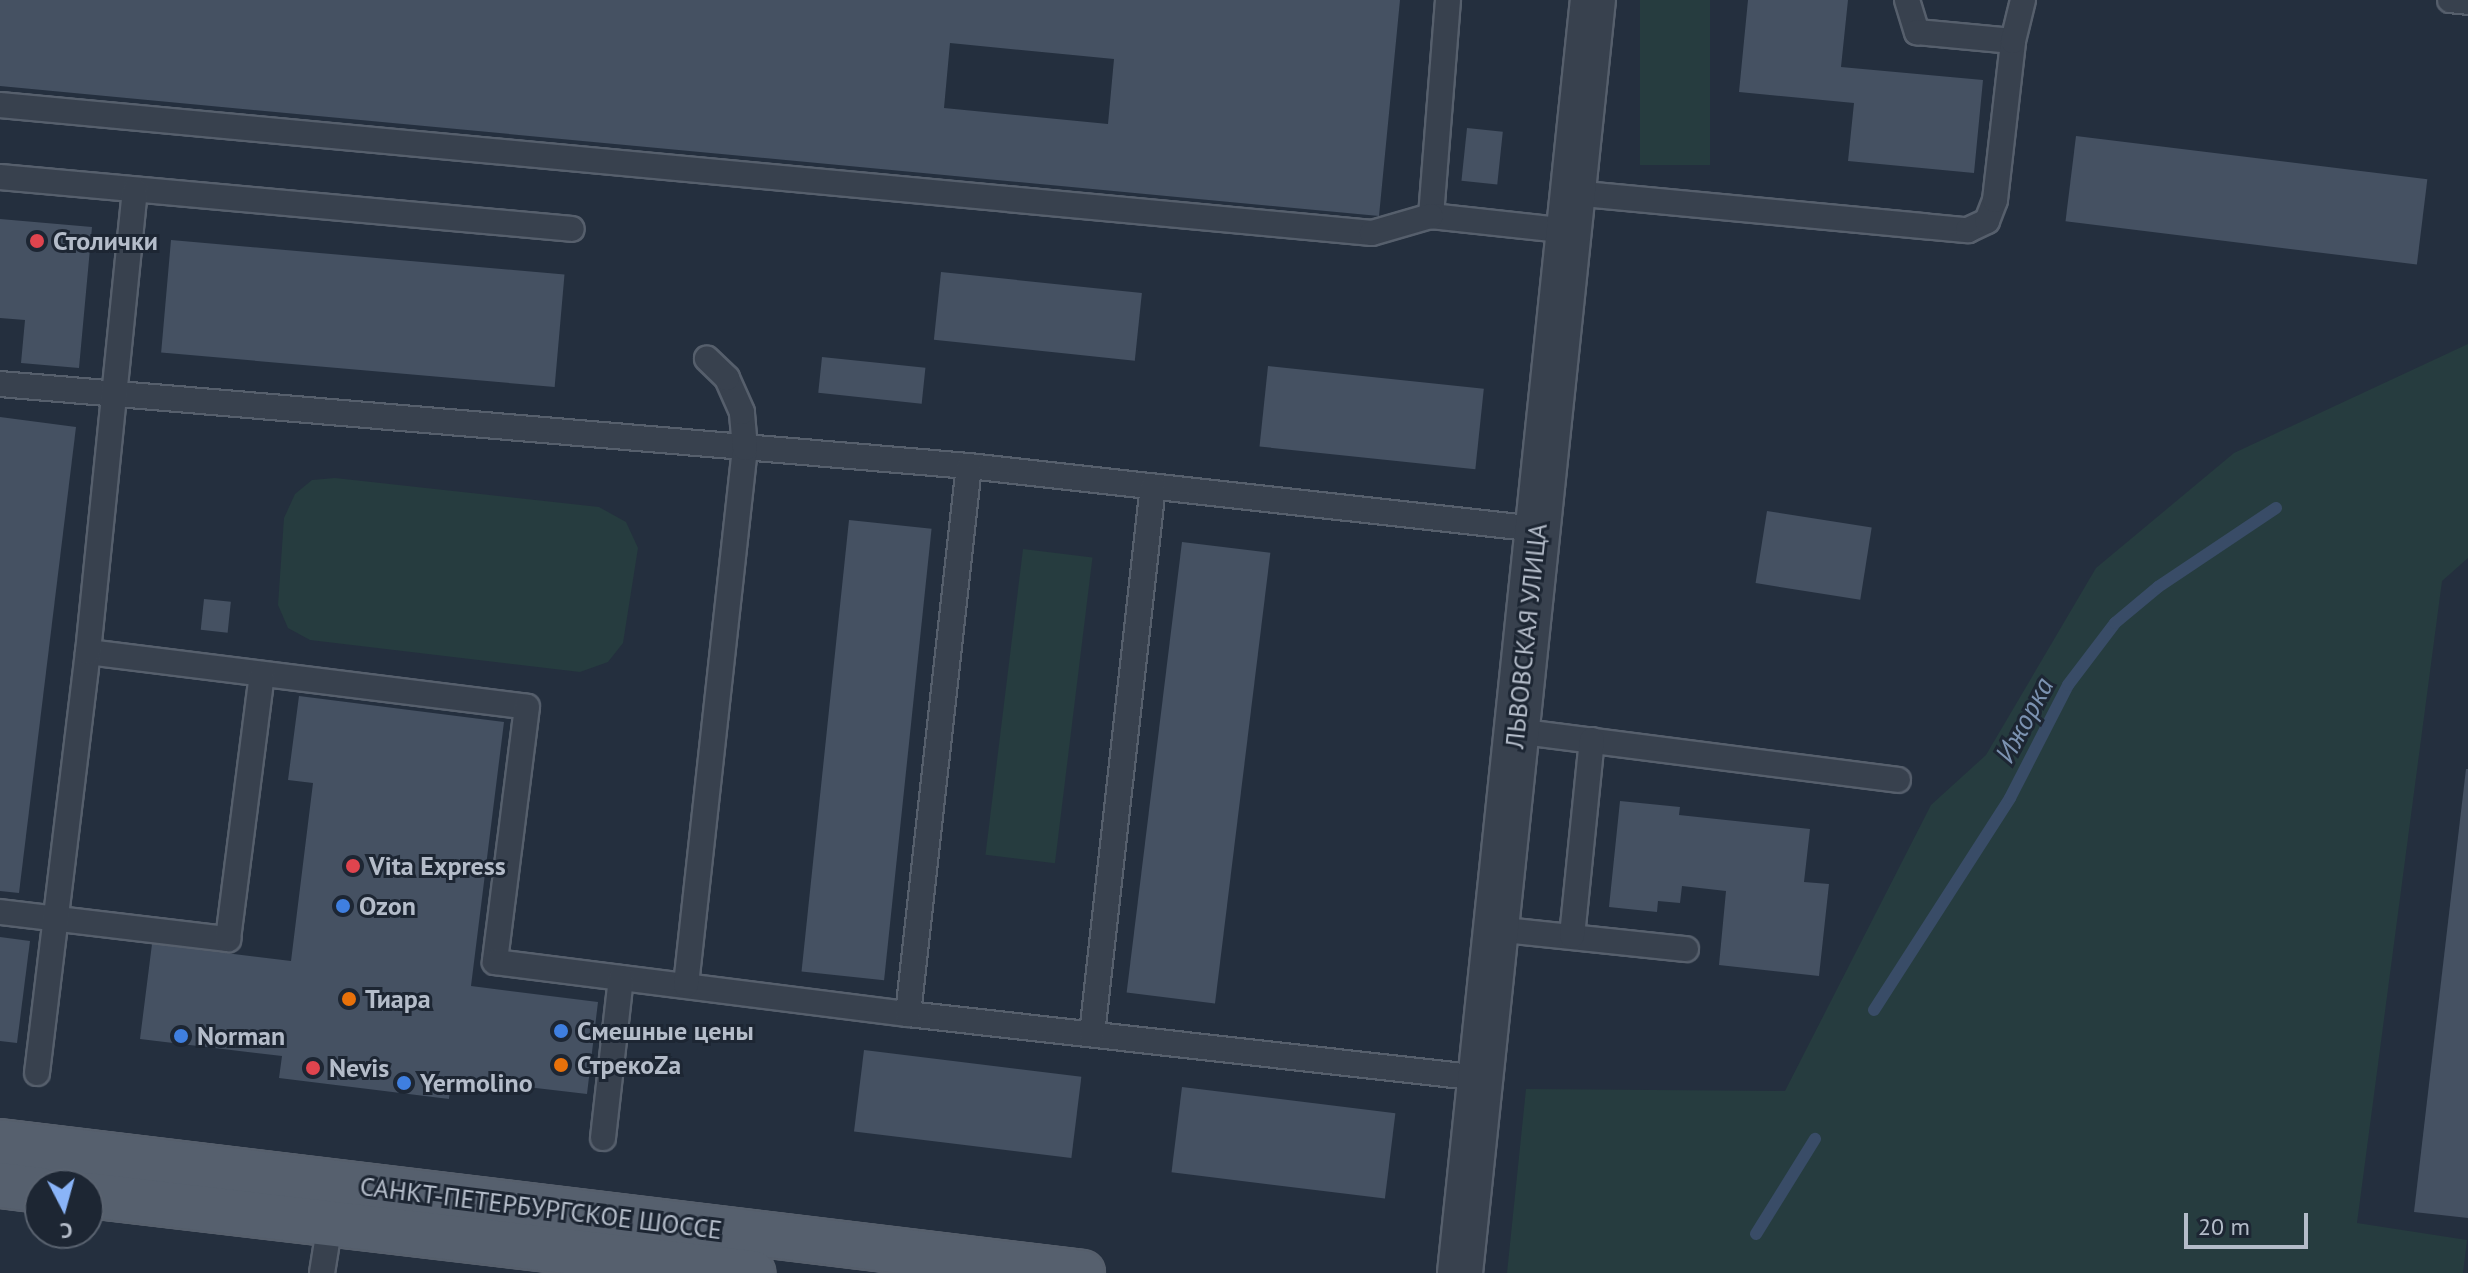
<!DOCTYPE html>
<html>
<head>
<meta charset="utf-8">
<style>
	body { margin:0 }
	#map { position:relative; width:2468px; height:1273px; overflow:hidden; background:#242f3e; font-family:"PT Sans",sans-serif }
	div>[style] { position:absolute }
	.green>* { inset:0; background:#263c3f; transform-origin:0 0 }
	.stream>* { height:12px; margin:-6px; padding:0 6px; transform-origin:6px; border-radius:6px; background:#394c67 }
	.building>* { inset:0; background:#455162; transform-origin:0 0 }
	.roads { filter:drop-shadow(2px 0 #565f6c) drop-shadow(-2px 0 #565f6c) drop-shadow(0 2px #565f6c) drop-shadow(0 -2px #565f6c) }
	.service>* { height:24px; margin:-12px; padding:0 12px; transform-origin:12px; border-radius:12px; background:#38414e }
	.minor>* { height:44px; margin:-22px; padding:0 22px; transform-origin:22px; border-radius:22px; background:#38414e }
	.primary>* { height:44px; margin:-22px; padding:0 22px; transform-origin:22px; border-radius:22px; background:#56606e }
	.dots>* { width:22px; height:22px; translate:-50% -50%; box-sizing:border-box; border:4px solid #1d2633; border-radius:50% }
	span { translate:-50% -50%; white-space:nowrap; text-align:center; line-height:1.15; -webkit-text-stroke:6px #1d2633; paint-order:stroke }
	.poi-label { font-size:26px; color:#b4bcc9; font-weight:700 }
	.left { translate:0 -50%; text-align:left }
	.street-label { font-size:26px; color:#b4bcc9 }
	.water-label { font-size:28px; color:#7c92b1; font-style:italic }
	.north { position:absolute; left:24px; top:1169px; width:80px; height:80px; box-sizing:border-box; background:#1d2633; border:2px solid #59626f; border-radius:50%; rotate:174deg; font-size:22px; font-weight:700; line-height:32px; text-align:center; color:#b4bcc9 }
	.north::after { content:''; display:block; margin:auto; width:28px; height:36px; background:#8ab4f8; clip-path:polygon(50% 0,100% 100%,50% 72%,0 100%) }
	.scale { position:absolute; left:2184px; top:1213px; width:124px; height:36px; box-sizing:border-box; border:4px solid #b4bcc9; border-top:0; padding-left:10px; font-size:24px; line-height:28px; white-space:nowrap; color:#b4bcc9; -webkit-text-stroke:6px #1d2633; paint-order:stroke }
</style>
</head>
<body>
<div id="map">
	<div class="green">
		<i style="left:1640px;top:0;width:70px;height:165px"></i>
		<i style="clip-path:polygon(2468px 344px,2468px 558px,2442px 581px,2357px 1223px,2467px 1240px,2463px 1273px,1507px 1273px,1526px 1089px,1785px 1091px,1931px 805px,1986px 755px,2096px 568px,2234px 453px)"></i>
		<i style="clip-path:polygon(335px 478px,599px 507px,626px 522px,638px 548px,623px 643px,608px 662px,580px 672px,310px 640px,288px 628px,278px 605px,284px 518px,295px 494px,312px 480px)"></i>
		<i style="left:1023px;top:549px;width:70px;height:308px;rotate:7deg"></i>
	</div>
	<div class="stream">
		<i style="left:1874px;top:1010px;width:252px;rotate:-57.3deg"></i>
		<i style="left:2010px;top:798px;width:127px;rotate:-62.8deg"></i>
		<i style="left:2068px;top:685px;width:78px;rotate:-52.8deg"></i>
		<i style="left:2115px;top:623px;width:56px;rotate:-39.9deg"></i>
		<i style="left:2158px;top:587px;width:142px;rotate:-33.8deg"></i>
		<i style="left:1756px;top:1234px;width:112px;rotate:-58.2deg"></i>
	</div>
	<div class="building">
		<i style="clip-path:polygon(evenodd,0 0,1400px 0,1379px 216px,0 86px,0 0,950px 43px,1114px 59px,1108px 124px,944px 108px,950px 43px)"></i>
		<i style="clip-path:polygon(1748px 0,1848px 0,1841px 67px,1983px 80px,1974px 173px,1848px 161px,1854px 103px,1739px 92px)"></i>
		<i style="left:1467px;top:128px;width:36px;height:53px;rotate:6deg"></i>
		<i style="left:2076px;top:136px;width:354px;height:86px;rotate:7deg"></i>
		<i style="clip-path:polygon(0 219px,92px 227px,79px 368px,21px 363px,25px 320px,0 318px)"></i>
		<i style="left:171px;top:240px;width:395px;height:113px;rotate:5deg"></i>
		<i style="left:941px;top:272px;width:202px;height:68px;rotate:6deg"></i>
		<i style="left:822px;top:357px;width:104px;height:36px;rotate:6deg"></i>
		<i style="left:1268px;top:366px;width:217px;height:81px;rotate:6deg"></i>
		<i style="clip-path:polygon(0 417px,76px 427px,19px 893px,0 891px)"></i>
		<i style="left:1767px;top:511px;width:106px;height:73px;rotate:9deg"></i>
		<i style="left:849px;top:520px;width:83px;height:454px;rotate:6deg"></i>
		<i style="left:1182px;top:542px;width:89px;height:454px;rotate:7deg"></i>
		<i style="left:204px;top:599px;width:27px;height:31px;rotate:6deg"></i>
		<i style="clip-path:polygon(299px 696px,504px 722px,471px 986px,598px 1002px,587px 1094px,451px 1078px,449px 1099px,279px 1078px,282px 1056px,140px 1039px,152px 944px,291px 961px,313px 783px,288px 780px)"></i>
		<i style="clip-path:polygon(2466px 769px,2468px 769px,2468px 1218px,2414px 1212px)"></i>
		<i style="clip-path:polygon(1620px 801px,1680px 807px,1679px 815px,1810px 829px,1804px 882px,1829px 884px,1819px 976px,1719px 965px,1726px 891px,1682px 886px,1680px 903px,1658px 901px,1657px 912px,1609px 907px)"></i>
		<i style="clip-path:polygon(0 937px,30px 941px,17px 1043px,0 1041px)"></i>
		<i style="left:864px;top:1050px;width:219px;height:82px;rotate:7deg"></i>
		<i style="left:1182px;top:1087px;width:215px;height:86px;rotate:7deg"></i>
	</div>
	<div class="roads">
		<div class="service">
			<i style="left:1448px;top:0;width:217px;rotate:94.5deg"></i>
			<i style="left:1431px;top:216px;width:138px;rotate:6.2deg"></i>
			<i style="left:1907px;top:0;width:34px;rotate:73deg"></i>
			<i style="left:1917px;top:32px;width:96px;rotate:5.4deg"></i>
			<i style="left:2450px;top:0;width:18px;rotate:6deg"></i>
			<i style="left:0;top:105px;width:1378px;rotate:5.33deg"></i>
			<i style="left:1372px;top:233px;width:61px;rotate:-16.1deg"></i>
			<i style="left:0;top:177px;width:574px;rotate:5.19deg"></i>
			<i style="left:1573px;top:193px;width:397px;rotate:5.4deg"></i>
			<i style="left:1968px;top:230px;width:21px;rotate:-25deg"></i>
			<i style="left:1987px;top:221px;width:22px;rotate:-69deg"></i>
			<i style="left:1995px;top:200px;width:160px;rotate:-83.5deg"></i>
			<i style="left:2013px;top:41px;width:42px;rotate:-76.3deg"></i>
			<i style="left:0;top:384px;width:972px;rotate:4.84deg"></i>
			<i style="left:969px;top:466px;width:571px;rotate:6.33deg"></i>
			<i style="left:88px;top:652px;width:442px;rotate:7.1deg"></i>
			<i style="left:527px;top:707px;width:257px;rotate:97.2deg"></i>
			<i style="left:495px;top:962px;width:416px;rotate:7.2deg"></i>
			<i style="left:908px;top:1014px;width:576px;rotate:6.38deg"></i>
			<i style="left:1516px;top:731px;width:385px;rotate:7.3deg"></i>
			<i style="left:0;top:912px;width:230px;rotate:6.8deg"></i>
			<i style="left:228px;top:939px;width:267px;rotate:-82.7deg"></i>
			<i style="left:1495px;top:929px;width:192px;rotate:6deg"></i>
			<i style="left:1572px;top:936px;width:197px;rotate:-84.2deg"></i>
			<i style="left:686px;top:985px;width:540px;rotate:-83.73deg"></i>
			<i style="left:745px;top:448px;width:36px;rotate:-95deg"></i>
			<i style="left:742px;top:412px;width:37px;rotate:-114deg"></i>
			<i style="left:727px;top:378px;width:28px;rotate:-136deg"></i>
			<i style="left:908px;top:1014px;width:551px;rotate:-83.65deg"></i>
			<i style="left:1092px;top:1034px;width:551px;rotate:-83.65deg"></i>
			<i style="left:37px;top:1073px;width:424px;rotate:-83.1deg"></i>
			<i style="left:88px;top:652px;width:464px;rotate:-84.2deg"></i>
			<i style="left:603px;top:1138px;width:161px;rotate:-83.6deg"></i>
			<i style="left:322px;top:1273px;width:51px;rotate:-80.9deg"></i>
		</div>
		<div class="minor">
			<i style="left:1460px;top:1273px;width:1280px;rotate:-84.04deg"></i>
		</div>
		<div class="primary">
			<i style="left:0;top:1142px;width:1090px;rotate:6.9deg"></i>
			<i style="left:0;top:1185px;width:40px;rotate:7.1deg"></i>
			<i style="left:88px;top:1195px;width:669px;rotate:6.7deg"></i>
		</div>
	</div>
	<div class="dots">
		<i style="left:37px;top:241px;background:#e0444e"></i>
		<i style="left:353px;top:866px;background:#e0444e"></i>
		<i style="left:343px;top:906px;background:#3f7fe0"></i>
		<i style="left:349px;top:999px;background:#e8710a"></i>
		<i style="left:561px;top:1031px;background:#3f7fe0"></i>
		<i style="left:181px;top:1036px;background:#3f7fe0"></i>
		<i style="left:561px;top:1065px;background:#e8710a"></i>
		<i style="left:313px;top:1068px;background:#e0444e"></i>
		<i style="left:404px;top:1083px;background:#3f7fe0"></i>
	</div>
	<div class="poi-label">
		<span class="left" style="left:53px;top:241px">Столички</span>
		<span class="left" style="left:369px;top:866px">Vita Express</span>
		<span class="left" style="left:359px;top:906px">Ozon</span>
		<span class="left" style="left:365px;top:999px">Тиара</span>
		<span class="left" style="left:577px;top:1031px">Смешные цены</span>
		<span class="left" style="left:197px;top:1036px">Norman</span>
		<span class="left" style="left:577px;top:1065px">СтрекоZа</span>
		<span class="left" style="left:329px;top:1068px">Nevis</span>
		<span class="left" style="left:420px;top:1083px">Yermolino</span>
	</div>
	<div class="street-label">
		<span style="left:1526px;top:636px;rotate:-84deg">ЛЬВОВСКАЯ УЛИЦА</span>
		<span style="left:541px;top:1208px;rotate:7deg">САНКТ-ПЕТЕРБУРГСКОЕ ШОССЕ</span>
	</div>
	<div class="water-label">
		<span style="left:2024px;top:720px;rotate:-62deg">Ижорка</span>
	</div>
	<div class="north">С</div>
	<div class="scale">20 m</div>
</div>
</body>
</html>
